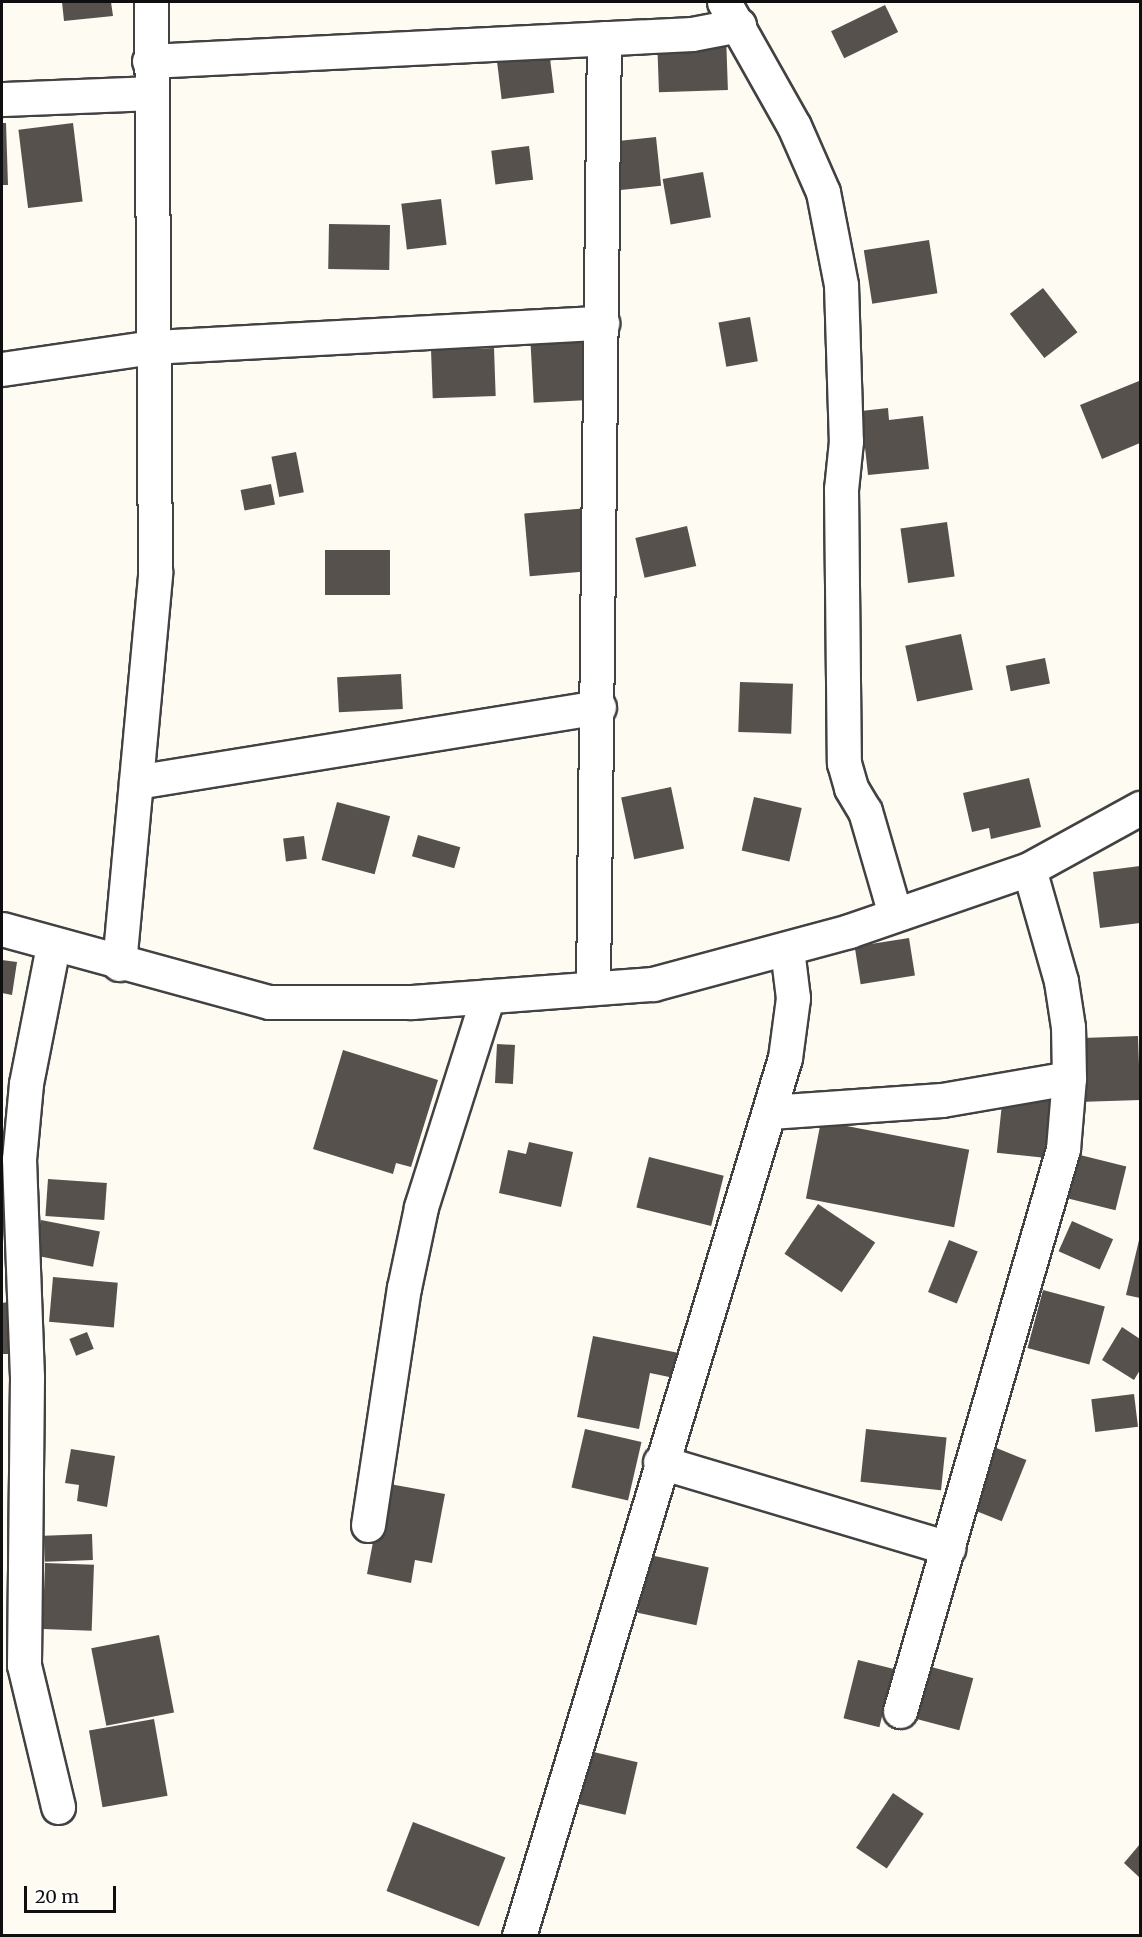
<!DOCTYPE html>
<html>
<head>
<meta charset="utf-8">
<style>
	body { margin:0 }
	#map { position:relative; width:1142px; height:1937px; overflow:hidden; background:#fefbf3; font-family:Merriweather,serif }
	div>[style] { position:absolute }
	.building>* { inset:0; background:#57514d; transform-origin:0 0 }
	.roads { filter:drop-shadow(2px 0 #424242) drop-shadow(-2px 0 #424242) drop-shadow(0 2px #424242) drop-shadow(0 -2px #424242) }
	.minor>* { height:33px; margin:-16.5px; padding:0 16.5px; transform-origin:16.5px; border-radius:16.5px; background:#fff }
	span { translate:-50% -50%; white-space:nowrap; text-align:center; line-height:1.15; -webkit-text-stroke:6px #fff; paint-order:stroke }
	.frame { position:absolute; inset:0; border:3px solid #0f0f0f; pointer-events:none }
	.scale { position:absolute; left:24px; top:1886px; width:92px; height:27px; box-sizing:border-box; border:3px solid #0f0f0f; border-top:0; padding-left:8px; font-size:18px; line-height:21px; white-space:nowrap; color:#0f0f0f; -webkit-text-stroke:4px #fff; paint-order:stroke }
</style>
</head>
<body>
<div id="map">
	<div class="building">
		<i style="clip-path:polygon(62px 2px,111px 2px,113px 16px,64px 21px)"></i>
		<i style="left:885px;top:5px;width:30px;height:60px;rotate:64deg"></i>
		<i style="left:726px;top:35px;width:55px;height:69px;rotate:88deg"></i>
		<i style="left:549px;top:50px;width:43px;height:53px;rotate:83deg"></i>
		<i style="clip-path:polygon(2px 123px,6px 123px,8px 185px,2px 185px)"></i>
		<i style="left:73px;top:123px;width:79px;height:55px;rotate:83deg"></i>
		<i style="left:656px;top:137px;width:49px;height:43px;rotate:84deg"></i>
		<i style="left:529px;top:146px;width:34px;height:38px;rotate:83deg"></i>
		<i style="left:703px;top:172px;width:46px;height:41px;rotate:80deg"></i>
		<i style="left:441px;top:199px;width:46px;height:40px;rotate:83deg"></i>
		<i style="left:329px;top:224px;width:61px;height:45px;rotate:1deg"></i>
		<i style="left:929px;top:240px;width:54px;height:66px;rotate:81deg"></i>
		<i style="left:1043px;top:288px;width:56px;height:42px;rotate:52deg"></i>
		<i style="left:750px;top:317px;width:45px;height:32px;rotate:80deg"></i>
		<i style="left:586px;top:331px;width:69px;height:56px;rotate:87deg"></i>
		<i style="left:494px;top:348px;width:48px;height:63px;rotate:88deg"></i>
		<i style="clip-path:polygon(1139px 381px,1140px 443px,1102px 459px,1080px 405px)"></i>
		<i style="clip-path:polygon(888px 408px,889px 420px,923px 416px,929px 469px,868px 475px,861px 411px)"></i>
		<i style="left:296px;top:452px;width:41px;height:25px;rotate:79deg"></i>
		<i style="left:271px;top:484px;width:21px;height:31px;rotate:79deg"></i>
		<i style="left:588px;top:508px;width:63px;height:64px;rotate:85deg"></i>
		<i style="left:947px;top:522px;width:55px;height:47px;rotate:82deg"></i>
		<i style="left:687px;top:526px;width:41px;height:53px;rotate:77deg"></i>
		<i style="left:325px;top:550px;width:65px;height:45px"></i>
		<i style="left:961px;top:634px;width:57px;height:57px;rotate:78deg"></i>
		<i style="left:1045px;top:658px;width:26px;height:40px;rotate:79deg"></i>
		<i style="left:401px;top:674px;width:35px;height:64px;rotate:87deg"></i>
		<i style="left:740px;top:682px;width:53px;height:50px;rotate:2deg"></i>
		<i style="clip-path:polygon(1029px 778px,1041px 827px,991px 839px,989px 828px,972px 832px,963px 793px)"></i>
		<i style="left:671px;top:787px;width:63px;height:51px;rotate:78deg"></i>
		<i style="left:754px;top:797px;width:49px;height:55px;rotate:13deg"></i>
		<i style="left:337px;top:802px;width:55px;height:60px;rotate:15deg"></i>
		<i style="left:418px;top:835px;width:44px;height:22px;rotate:16deg"></i>
		<i style="left:304px;top:836px;width:23px;height:21px;rotate:83deg"></i>
		<i style="clip-path:polygon(1140px 866px,1140px 923px,1100px 928px,1093px 872px)"></i>
		<i style="left:909px;top:938px;width:38px;height:55px;rotate:81deg"></i>
		<i style="clip-path:polygon(2px 960px,17px 962px,12px 995px,2px 993px)"></i>
		<i style="left:1138px;top:1036px;width:64px;height:62px;rotate:88deg"></i>
		<i style="left:497px;top:1044px;width:18px;height:39px;rotate:3deg"></i>
		<i style="clip-path:polygon(343px 1050px,438px 1080px,411px 1167px,396px 1163px,393px 1174px,313px 1149px)"></i>
		<i style="left:1003px;top:1094px;width:57px;height:59px;rotate:6deg"></i>
		<i style="left:821px;top:1121px;width:151px;height:79px;rotate:11deg"></i>
		<i style="clip-path:polygon(529px 1142px,573px 1152px,561px 1207px,499px 1193px,508px 1150px,526px 1154px)"></i>
		<i style="left:1072px;top:1153px;width:56px;height:45px;rotate:14deg"></i>
		<i style="left:649px;top:1157px;width:77px;height:52px;rotate:14deg"></i>
		<i style="left:48px;top:1179px;width:59px;height:37px;rotate:4deg"></i>
		<i style="left:818px;top:1204px;width:69px;height:60px;rotate:34deg"></i>
		<i style="left:41px;top:1220px;width:60px;height:36px;rotate:11deg"></i>
		<i style="left:1072px;top:1221px;width:45px;height:33px;rotate:24deg"></i>
		<i style="clip-path:polygon(1140px 1236px,1140px 1298px,1126px 1295px)"></i>
		<i style="left:949px;top:1240px;width:31px;height:56px;rotate:22deg"></i>
		<i style="left:53px;top:1277px;width:65px;height:45px;rotate:5deg"></i>
		<i style="left:1043px;top:1290px;width:64px;height:60px;rotate:15deg"></i>
		<i style="clip-path:polygon(8px 1302px,11px 1354px,2px 1354px,2px 1303px)"></i>
		<i style="clip-path:polygon(1122px 1327px,1140px 1339px,1140px 1370px,1134px 1380px,1102px 1360px)"></i>
		<i style="left:87px;top:1332px;width:18px;height:19px;rotate:68deg"></i>
		<i style="clip-path:polygon(593px 1336px,679px 1353px,674px 1378px,650px 1373px,639px 1429px,577px 1417px)"></i>
		<i style="left:1134px;top:1394px;width:33px;height:43px;rotate:83deg"></i>
		<i style="left:585px;top:1429px;width:58px;height:60px;rotate:13deg"></i>
		<i style="left:866px;top:1429px;width:81px;height:53px;rotate:6deg"></i>
		<i style="left:994px;top:1447px;width:35px;height:66px;rotate:22deg"></i>
		<i style="clip-path:polygon(71px 1449px,115px 1456px,107px 1507px,77px 1501px,79px 1485px,65px 1483px)"></i>
		<i style="clip-path:polygon(384px 1483px,445px 1494px,432px 1563px,415px 1560px,411px 1583px,367px 1574px)"></i>
		<i style="left:92px;top:1534px;width:26px;height:48px;rotate:88deg"></i>
		<i style="left:650px;top:1555px;width:60px;height:59px;rotate:12deg"></i>
		<i style="left:45px;top:1563px;width:49px;height:66px;rotate:2deg"></i>
		<i style="left:159px;top:1635px;width:79px;height:69px;rotate:79deg"></i>
		<i style="left:858px;top:1660px;width:37px;height:60px;rotate:14deg"></i>
		<i style="left:924px;top:1665px;width:51px;height:54px;rotate:15deg"></i>
		<i style="left:154px;top:1719px;width:78px;height:66px;rotate:80deg"></i>
		<i style="left:585px;top:1750px;width:54px;height:54px;rotate:13deg"></i>
		<i style="left:893px;top:1793px;width:37px;height:66px;rotate:34deg"></i>
		<i style="left:413px;top:1822px;width:99px;height:74px;rotate:21deg"></i>
		<i style="clip-path:polygon(1140px 1844px,1140px 1878px,1124px 1863px)"></i>
	</div>
	<div class="roads">
		<div class="minor">
			<i style="left:724px;top:2px;width:142px;rotate:60.6deg"></i>
			<i style="left:794px;top:126px;width:72px;rotate:66.3deg"></i>
			<i style="left:823px;top:192px;width:95px;rotate:79deg"></i>
			<i style="left:841px;top:285px;width:156px;rotate:88.2deg"></i>
			<i style="left:846px;top:441px;width:48px;rotate:95.9deg"></i>
			<i style="left:841px;top:489px;width:274px;rotate:89.4deg"></i>
			<i style="left:844px;top:763px;width:26px;rotate:74deg"></i>
			<i style="left:851px;top:788px;width:27px;rotate:59deg"></i>
			<i style="left:865px;top:811px;width:107px;rotate:73.8deg"></i>
			<i style="left:149px;top:61px;width:544px;rotate:-2.85deg"></i>
			<i style="left:692px;top:34px;width:48px;rotate:-10.8deg"></i>
			<i style="left:2px;top:99px;width:147px;rotate:-2.3deg"></i>
			<i style="left:2px;top:369px;width:153px;rotate:-8.3deg"></i>
			<i style="left:153px;top:347px;width:450px;rotate:-3.1deg"></i>
			<i style="left:136px;top:782px;width:469px;rotate:-9.2deg"></i>
			<i style="left:2px;top:929px;width:277px;rotate:15.3deg"></i>
			<i style="left:269px;top:1002px;width:143px"></i>
			<i style="left:412px;top:1002px;width:242px;rotate:-4.3deg"></i>
			<i style="left:653px;top:984px;width:203px;rotate:-15.1deg"></i>
			<i style="left:849px;top:931px;width:190px;rotate:-19deg"></i>
			<i style="left:1029px;top:869px;width:127px;rotate:-28.8deg"></i>
			<i style="left:53px;top:946px;width:141px;rotate:101.1deg"></i>
			<i style="left:26px;top:1084px;width:75px;rotate:95.3deg"></i>
			<i style="left:19px;top:1159px;width:218px;rotate:87.9deg"></i>
			<i style="left:27px;top:1377px;width:288px;rotate:90.6deg"></i>
			<i style="left:24px;top:1665px;width:146px;rotate:76.5deg"></i>
			<i style="left:119px;top:964px;width:393px;rotate:-84.7deg"></i>
			<i style="left:155px;top:573px;width:571px;rotate:-90.4deg"></i>
			<i style="left:593px;top:988px;width:950px;rotate:-89.34deg"></i>
			<i style="left:770px;top:1112px;width:172px;rotate:-4deg"></i>
			<i style="left:942px;top:1100px;width:129px;rotate:-9.8deg"></i>
			<i style="left:660px;top:1462px;width:301px;rotate:16.6deg"></i>
			<i style="left:368px;top:1525px;width:240px;rotate:-81.4deg"></i>
			<i style="left:404px;top:1288px;width:83px;rotate:-78.1deg"></i>
			<i style="left:421px;top:1207px;width:221px;rotate:-72.4deg"></i>
			<i style="left:900px;top:1711px;width:585px;rotate:-73.83deg"></i>
			<i style="left:1063px;top:1149px;width:71px;rotate:-85.2deg"></i>
			<i style="left:1069px;top:1078px;width:51px;rotate:-91.1deg"></i>
			<i style="left:1068px;top:1027px;width:47px;rotate:-98.7deg"></i>
			<i style="left:1061px;top:981px;width:116px;rotate:-105.9deg"></i>
			<i style="left:519px;top:1936px;width:917px;rotate:-73.15deg"></i>
			<i style="left:785px;top:1058px;width:61px;rotate:-82.4deg"></i>
			<i style="left:793px;top:998px;width:49px;rotate:-97deg"></i>
		</div>
	</div>
	<div class="frame"></div>
	<div class="scale">20 m</div>
</div>
</body>
</html>
